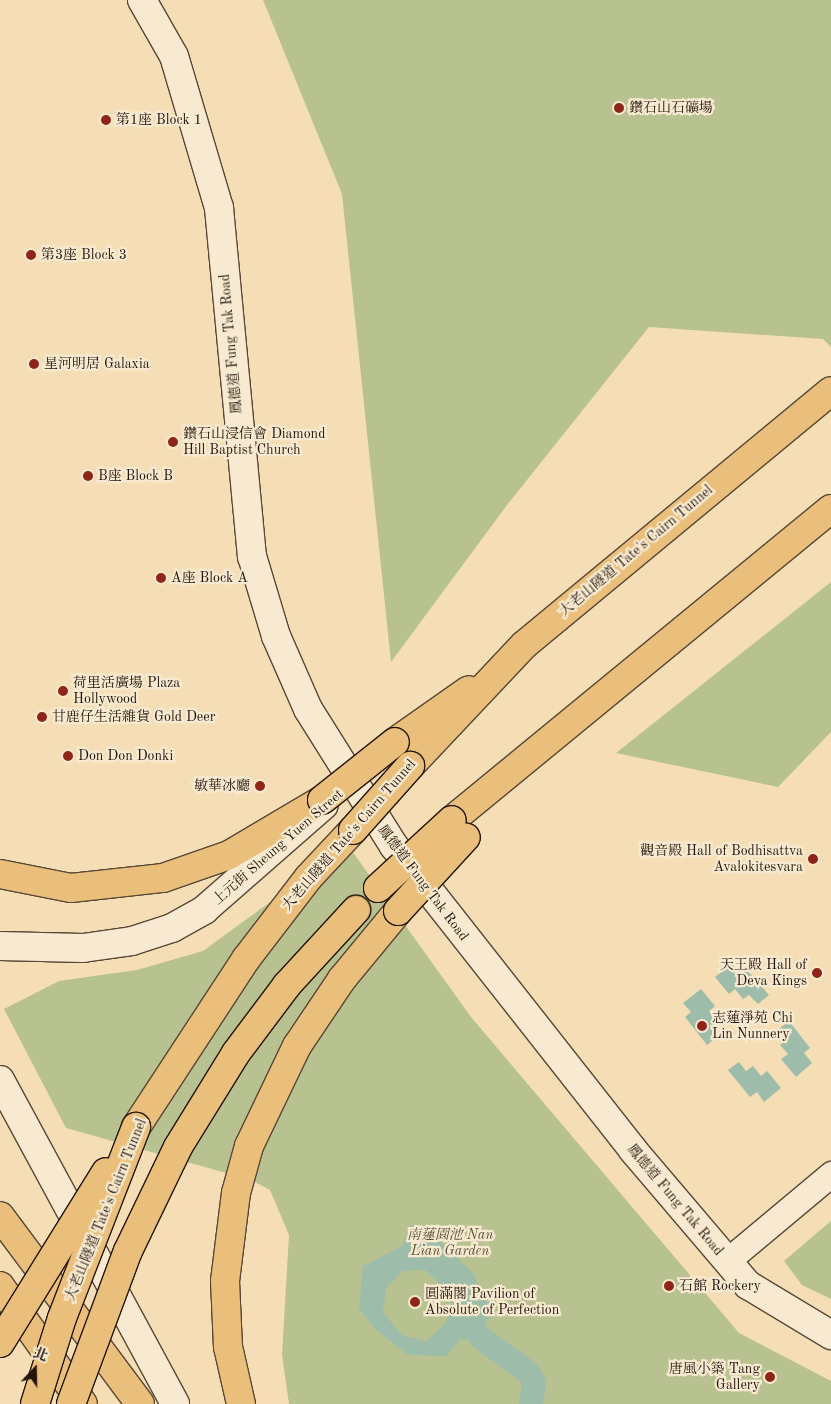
<!DOCTYPE html>
<html>
<head>
<meta charset="utf-8">
<style>
	body { margin:0 }
	#map { position:relative; width:831px; height:1404px; overflow:hidden; background:#f5deb6; font-family:"Old Standard TT","Noto Serif TC",serif }
	div>[style] { position:absolute }
	.green>* { inset:0; background:#b8c291 }
	.water>* { inset:0; background:#9dbca9 }
	.canal>* { height:24px; margin:-12px; padding:0 12px; transform-origin:12px; border-radius:12px; background:#9dbca9 }
	.roads { filter:drop-shadow(1px 0 #584736) drop-shadow(-1px 0 #584736) drop-shadow(0 1px #584736) drop-shadow(0 -1px #584736) }
	.street>* { height:25px; margin:-12.5px; padding:0 12.5px; transform-origin:12.5px; border-radius:12.5px; background:#f8ead0 }
	.secondary>* { height:28px; margin:-14px; padding:0 14px; transform-origin:14px; border-radius:14px; background:#f8ead0 }
	.highway>* { height:28px; margin:-14px; padding:0 14px; transform-origin:14px; border-radius:14px; background:#eabf7b }
	.bridges { filter:drop-shadow(1px 0 #23150c) drop-shadow(-1px 0 #23150c) drop-shadow(0 1px #23150c) drop-shadow(0 -1px #23150c) }
	.highway-bridge>* { height:28px; margin:-14px; padding:0 14px; transform-origin:14px; border-radius:14px; background:#eabf7b }
	.dots>* { width:14px; height:14px; translate:-50% -50%; box-sizing:border-box; border:2px solid #f8ead0; border-radius:50% }
	span { translate:-50% -50%; white-space:nowrap; text-align:center; line-height:1.15; -webkit-text-stroke:4.5px #f8ead0; paint-order:stroke }
	.poi-label { font-size:14px; color:#23150c }
	.left { translate:0 -50%; text-align:left }
	.right { translate:-100% -50%; text-align:right }
	.street-label { font-size:14px; color:#23150c }
	.park-label { font-size:14px; color:#57523b; font-style:italic }
	.north { position:absolute; left:10px; top:1344px; width:50px; height:50px; -webkit-text-stroke:4px #f8ead0; paint-order:stroke; rotate:21deg; font-size:14px; font-weight:700; line-height:20px; text-align:center; color:#23150c }
	.north::after { content:''; display:block; margin:auto; width:18px; height:22px; background:#23150c; clip-path:polygon(50% 0,100% 100%,50% 72%,0 100%) }
</style>
</head>
<body>
<div id="map">
	<div class="green">
		<i style="clip-path:polygon(263px 0,831px 0,831px 347px,823px 339px,649px 327px,507px 505px,391px 662px,342px 194px)"></i>
		<i style="clip-path:polygon(831px 582px,831px 732px,778px 787px,616px 753px)"></i>
		<i style="clip-path:polygon(352px 851px,471px 1017px,739px 1333px,831px 1381px,831px 1404px,289px 1404px,282px 1355px,289px 1235px,270px 1190px,251px 1180px,66px 1128px,4px 1009px,59px 981px,137px 970px,203px 951px,329px 859px)"></i>
		<i style="clip-path:polygon(831px 1221px,831px 1299px,802px 1285px,784px 1261px)"></i>
	</div>
	<div class="water">
		<i style="clip-path:polygon(732px 964px,740px 973px,746px 969px,769px 995px,758px 1004px,749px 995px,743px 999px,735px 989px,729px 994px,715px 977px)"></i>
		<i style="clip-path:polygon(701px 989px,715px 1006px,709px 1011px,717px 1021px,710px 1027px,718px 1036px,707px 1045px,685px 1017px,691px 1012px,683px 1003px)"></i>
		<i style="clip-path:polygon(789px 1021px,810px 1048px,804px 1053px,812px 1063px,796px 1077px,781px 1059px,788px 1054px,780px 1045px,787px 1039px,779px 1029px)"></i>
		<i style="clip-path:polygon(739px 1062px,746px 1071px,753px 1066px,761px 1076px,767px 1071px,781px 1088px,764px 1102px,757px 1092px,750px 1097px,728px 1070px)"></i>
		<i style="clip-path:polygon(evenodd,410px 1226px,424px 1226px,472px 1272px,491px 1311px,481px 1338px,460px 1340px,446px 1356px,408px 1355px,374px 1328px,359px 1308px,363px 1266px,402px 1246px,410px 1226px,425px 1270px,447px 1291px,452px 1304px,445px 1324px,426px 1341px,402px 1335px,383px 1312px,386px 1288px,403px 1271px,425px 1270px)"></i>
	</div>
	<div class="canal">
		<i style="left:481px;top:1338px;width:59px;rotate:36.1deg"></i>
		<i style="left:529px;top:1373px;width:11px;rotate:63deg"></i>
		<i style="left:534px;top:1383px;width:21px;rotate:98deg"></i>
	</div>
	<div class="roads">
		<div class="street">
			<i style="left:727px;top:1261px;width:136px;rotate:-39.9deg"></i>
		</div>
		<div class="secondary">
			<i style="left:142px;top:0;width:64px;rotate:60.3deg"></i>
			<i style="left:174px;top:56px;width:159px;rotate:73.5deg"></i>
			<i style="left:219px;top:208px;width:350px;rotate:84.6deg"></i>
			<i style="left:252px;top:556px;width:84px;rotate:73.3deg"></i>
			<i style="left:276px;top:636px;width:80px;rotate:66.3deg"></i>
			<i style="left:308px;top:709px;width:162px;rotate:57.9deg"></i>
			<i style="left:394px;top:846px;width:387px;rotate:51.8deg"></i>
			<i style="left:633px;top:1150px;width:177px;rotate:49.6deg"></i>
			<i style="left:748px;top:1285px;width:97px;rotate:31.1deg"></i>
			<i style="left:0;top:946px;width:83px;rotate:1.4deg"></i>
			<i style="left:83px;top:948px;width:49px;rotate:-8.1deg"></i>
			<i style="left:132px;top:941px;width:42px;rotate:-18deg"></i>
			<i style="left:172px;top:928px;width:37px;rotate:-29deg"></i>
			<i style="left:204px;top:910px;width:159px;rotate:-41.2deg"></i>
			<i style="left:0;top:1080px;width:368px;rotate:61.6deg"></i>
		</div>
		<div class="highway">
			<i style="left:395px;top:742px;width:90px;rotate:-35.1deg"></i>
			<i style="left:410px;top:766px;width:166px;rotate:-46.7deg"></i>
			<i style="left:524px;top:645px;width:398px;rotate:-39.6deg"></i>
			<i style="left:452px;top:820px;width:490px;rotate:-39.4deg"></i>
			<i style="left:0;top:874px;width:72px;rotate:11.2deg"></i>
			<i style="left:71px;top:888px;width:93px;rotate:-6.2deg"></i>
			<i style="left:163px;top:878px;width:70px;rotate:-19.2deg"></i>
			<i style="left:229px;top:855px;width:108px;rotate:-30.6deg"></i>
			<i style="left:136px;top:1127px;width:201px;rotate:-56.8deg"></i>
			<i style="left:246px;top:959px;width:103px;rotate:-52.5deg"></i>
			<i style="left:309px;top:877px;width:64px;rotate:-46.9deg"></i>
			<i style="left:0;top:1216px;width:234px;rotate:53.3deg"></i>
			<i style="left:0;top:1286px;width:144px;rotate:54.9deg"></i>
			<i style="left:241px;top:1404px;width:58px;rotate:-102.8deg"></i>
			<i style="left:228px;top:1347px;width:66px;rotate:-92.6deg"></i>
			<i style="left:225px;top:1281px;width:89px;rotate:-82.9deg"></i>
			<i style="left:236px;top:1193px;width:49px;rotate:-74.5deg"></i>
			<i style="left:249px;top:1146px;width:111px;rotate:-64.4deg"></i>
			<i style="left:297px;top:1046px;width:81px;rotate:-56.1deg"></i>
			<i style="left:342px;top:979px;width:88px;rotate:-50.5deg"></i>
		</div>
	</div>
	<div class="bridges">
		<div class="highway-bridge">
			<i style="left:322px;top:800px;width:93px;rotate:-38.5deg"></i>
			<i style="left:353px;top:830px;width:86px;rotate:-48.3deg"></i>
			<i style="left:378px;top:888px;width:100px;rotate:-42.6deg"></i>
			<i style="left:398px;top:911px;width:100px;rotate:-47.4deg"></i>
			<i style="left:0;top:1343px;width:201px;rotate:-58.2deg"></i>
			<i style="left:35px;top:1404px;width:90px;rotate:-72.6deg"></i>
			<i style="left:62px;top:1318px;width:205px;rotate:-68.8deg"></i>
			<i style="left:71px;top:1404px;width:163px;rotate:-69.6deg"></i>
			<i style="left:128px;top:1251px;width:115px;rotate:-64.3deg"></i>
			<i style="left:178px;top:1147px;width:110px;rotate:-58.3deg"></i>
			<i style="left:236px;top:1053px;width:85px;rotate:-53.1deg"></i>
			<i style="left:287px;top:985px;width:102px;rotate:-47.4deg"></i>
		</div>
	</div>
	<div class="dots">
		<i style="left:619px;top:108px;background:#8f2418"></i>
		<i style="left:106px;top:120px;background:#8f2418"></i>
		<i style="left:31px;top:255px;background:#8f2418"></i>
		<i style="left:34px;top:364px;background:#8f2418"></i>
		<i style="left:173px;top:442px;background:#8f2418"></i>
		<i style="left:88px;top:476px;background:#8f2418"></i>
		<i style="left:161px;top:578px;background:#8f2418"></i>
		<i style="left:63px;top:691px;background:#8f2418"></i>
		<i style="left:42px;top:717px;background:#8f2418"></i>
		<i style="left:68px;top:756px;background:#8f2418"></i>
		<i style="left:260px;top:786px;background:#8f2418"></i>
		<i style="left:813px;top:859px;background:#8f2418"></i>
		<i style="left:817px;top:973px;background:#8f2418"></i>
		<i style="left:702px;top:1026px;background:#8f2418"></i>
		<i style="left:669px;top:1286px;background:#8f2418"></i>
		<i style="left:415px;top:1302px;background:#8f2418"></i>
		<i style="left:770px;top:1377px;background:#8f2418"></i>
	</div>
	<div class="poi-label">
		<span class="left" style="left:629px;top:108px">鑽石山石礦場</span>
		<span class="left" style="left:116px;top:120px">第1座 Block 1</span>
		<span class="left" style="left:41px;top:255px">第3座 Block 3</span>
		<span class="left" style="left:44px;top:364px">星河明居 Galaxia</span>
		<span class="left" style="left:183px;top:442px">鑽石山浸信會 Diamond<br>Hill Baptist Church</span>
		<span class="left" style="left:98px;top:476px">B座 Block B</span>
		<span class="left" style="left:171px;top:578px">A座 Block A</span>
		<span class="left" style="left:73px;top:691px">荷里活廣場 Plaza<br>Hollywood</span>
		<span class="left" style="left:52px;top:717px">甘鹿仔生活雜貨 Gold Deer</span>
		<span class="left" style="left:78px;top:756px">Don Don Donki</span>
		<span class="right" style="left:250px;top:786px">敏華冰廳</span>
		<span class="right" style="left:803px;top:859px">觀音殿 Hall of Bodhisattva<br>Avalokitesvara</span>
		<span class="right" style="left:807px;top:973px">天王殿 Hall of<br>Deva Kings</span>
		<span class="left" style="left:712px;top:1026px">志蓮淨苑 Chi<br>Lin Nunnery</span>
		<span class="left" style="left:679px;top:1286px">石館 Rockery</span>
		<span class="left" style="left:425px;top:1302px">圓滿閣 Pavilion of<br>Absolute of Perfection</span>
		<span class="right" style="left:760px;top:1377px">唐風小築 Tang<br>Gallery</span>
	</div>
	<div class="street-label">
		<span style="left:231px;top:344px;rotate:-95deg">鳳德道 Fung Tak Road</span>
		<span style="left:636px;top:551px;rotate:-40deg">大老山隧道 Tate's Cairn Tunnel</span>
		<span style="left:349px;top:835px;rotate:-49deg">大老山隧道 Tate's Cairn Tunnel</span>
		<span style="left:278px;top:847px;rotate:-41deg">上元街 Sheung Yuen Street</span>
		<span style="left:423px;top:883px;rotate:53deg">鳳德道 Fung Tak Road</span>
		<span style="left:675px;top:1200px;rotate:50deg">鳳德道 Fung Tak Road</span>
		<span style="left:106px;top:1210px;rotate:-68deg">大老山隧道 Tate's Cairn Tunnel</span>
	</div>
	<div class="park-label">
		<span style="left:450px;top:1243px">南蓮園池 Nan<br>Lian Garden</span>
	</div>
	<div class="north">北</div>
</div>
</body>
</html>
